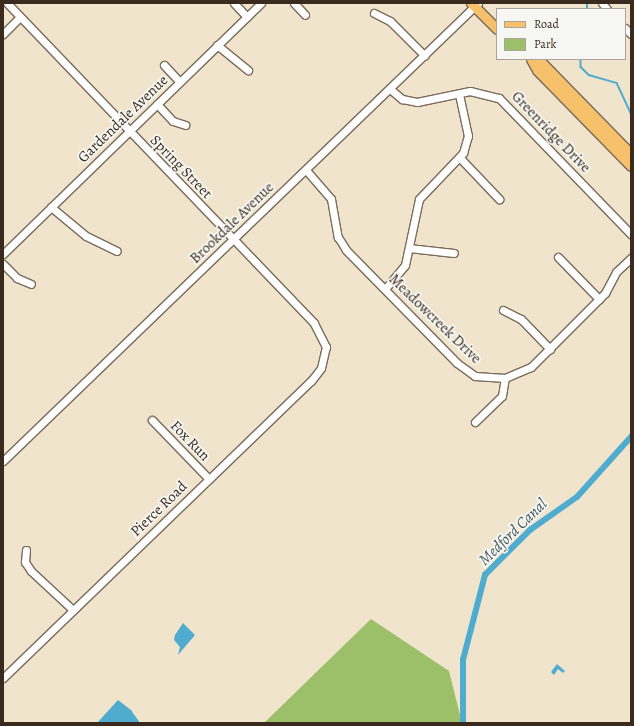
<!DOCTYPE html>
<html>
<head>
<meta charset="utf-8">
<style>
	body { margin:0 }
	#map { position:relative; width:634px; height:726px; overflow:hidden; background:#f0e5cc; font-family:Alegreya,serif }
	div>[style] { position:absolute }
	.green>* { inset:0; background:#9cc06a }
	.water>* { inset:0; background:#50acce }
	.stream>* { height:1.5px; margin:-0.75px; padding:0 0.75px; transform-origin:0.75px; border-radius:0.75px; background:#50acce }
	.canal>* { height:5.5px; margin:-2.75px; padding:0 2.75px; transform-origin:2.75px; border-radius:2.75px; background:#50acce }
	.roads { filter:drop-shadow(1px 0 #7a6b5b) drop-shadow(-1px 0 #7a6b5b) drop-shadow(0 1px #7a6b5b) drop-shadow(0 -1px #7a6b5b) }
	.minor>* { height:7px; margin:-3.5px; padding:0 3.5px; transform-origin:3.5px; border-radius:3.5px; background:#fff }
	.major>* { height:9px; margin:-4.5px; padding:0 4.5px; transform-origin:4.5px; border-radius:4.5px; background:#f7c06b }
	span { translate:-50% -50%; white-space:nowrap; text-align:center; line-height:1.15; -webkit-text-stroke:3.5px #f6f6f2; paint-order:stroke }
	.street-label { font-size:15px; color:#3b2a1e }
	.water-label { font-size:16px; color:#42585c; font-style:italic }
	.frame { position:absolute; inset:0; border:4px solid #3b2a1e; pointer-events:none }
	.legend { position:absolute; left:496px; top:8px; width:130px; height:52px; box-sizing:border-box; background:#f6f6f2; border:1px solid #aba49d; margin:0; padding:5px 7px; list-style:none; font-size:12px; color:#3b2a1e }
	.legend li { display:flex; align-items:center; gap:8px; height:20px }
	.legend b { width:20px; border:1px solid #aba49d }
</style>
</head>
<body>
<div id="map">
	<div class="green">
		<i style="clip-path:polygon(371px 619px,449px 671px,462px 723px,264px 723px)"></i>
	</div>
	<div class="water">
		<i style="clip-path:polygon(183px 623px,195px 635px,178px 655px,180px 647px,174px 640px,175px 635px)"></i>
		<i style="clip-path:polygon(557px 664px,565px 671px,563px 673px,558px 669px,554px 675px,551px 672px)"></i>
		<i style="clip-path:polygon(118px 700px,131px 710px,140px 723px,97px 723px)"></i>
	</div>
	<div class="stream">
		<i style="left:587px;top:9px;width:6px;rotate:-90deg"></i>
		<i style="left:581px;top:59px;width:8px;rotate:90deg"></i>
		<i style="left:581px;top:67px;width:11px;rotate:45deg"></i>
		<i style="left:589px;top:75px;width:29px;rotate:16deg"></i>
		<i style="left:617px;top:83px;width:33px;rotate:65deg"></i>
	</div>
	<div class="canal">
		<i style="left:463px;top:723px;width:63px;rotate:-90deg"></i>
		<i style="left:463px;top:660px;width:88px;rotate:-75.5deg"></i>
		<i style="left:485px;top:575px;width:64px;rotate:-45deg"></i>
		<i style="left:530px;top:530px;width:57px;rotate:-35.1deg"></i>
		<i style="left:577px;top:497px;width:81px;rotate:-48deg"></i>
	</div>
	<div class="roads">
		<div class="minor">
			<i style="left:234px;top:3px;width:19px;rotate:47deg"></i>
			<i style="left:294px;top:3px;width:16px;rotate:47deg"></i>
			<i style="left:602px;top:3px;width:8px;rotate:50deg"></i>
			<i style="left:374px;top:13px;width:18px;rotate:27deg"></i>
			<i style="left:390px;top:21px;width:49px;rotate:45deg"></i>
			<i style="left:625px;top:28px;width:8px;rotate:45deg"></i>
			<i style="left:3px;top:34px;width:24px;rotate:-45deg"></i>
			<i style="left:217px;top:45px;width:40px;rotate:39deg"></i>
			<i style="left:164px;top:65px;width:23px;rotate:47deg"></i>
			<i style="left:390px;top:89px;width:16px;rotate:40deg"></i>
			<i style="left:402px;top:99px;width:15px;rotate:11deg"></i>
			<i style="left:417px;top:102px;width:54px;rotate:-11.7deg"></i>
			<i style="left:470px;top:91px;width:30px;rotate:14deg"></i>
			<i style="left:499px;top:98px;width:190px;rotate:45.9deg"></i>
			<i style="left:157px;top:104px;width:23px;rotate:47deg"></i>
			<i style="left:173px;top:121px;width:13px;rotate:18deg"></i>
			<i style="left:460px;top:158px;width:57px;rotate:46.4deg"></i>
			<i style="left:306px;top:170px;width:38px;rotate:49deg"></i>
			<i style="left:331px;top:199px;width:39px;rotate:80deg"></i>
			<i style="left:338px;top:237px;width:15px;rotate:58deg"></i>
			<i style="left:346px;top:250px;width:158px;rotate:45.5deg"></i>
			<i style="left:457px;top:363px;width:22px;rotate:36deg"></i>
			<i style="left:475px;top:376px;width:30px;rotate:4deg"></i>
			<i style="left:505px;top:378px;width:28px;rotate:-23deg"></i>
			<i style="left:531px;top:367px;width:105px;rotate:-45deg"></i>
			<i style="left:605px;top:293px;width:24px;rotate:-62deg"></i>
			<i style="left:616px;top:272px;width:21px;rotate:-43deg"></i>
			<i style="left:51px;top:207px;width:45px;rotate:39.6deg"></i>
			<i style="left:86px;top:236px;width:34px;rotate:26deg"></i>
			<i style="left:409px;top:248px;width:45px;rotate:6.3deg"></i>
			<i style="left:3px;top:254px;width:360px;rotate:-44.2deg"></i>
			<i style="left:558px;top:257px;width:59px;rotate:45.7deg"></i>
			<i style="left:3px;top:264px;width:20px;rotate:45deg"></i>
			<i style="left:17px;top:278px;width:15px;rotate:23deg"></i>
			<i style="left:385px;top:289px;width:31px;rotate:-50deg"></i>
			<i style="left:405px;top:265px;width:67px;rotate:-78deg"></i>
			<i style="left:419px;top:199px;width:64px;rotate:-46.3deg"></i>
			<i style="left:463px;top:153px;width:18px;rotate:-74deg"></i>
			<i style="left:468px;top:136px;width:43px;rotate:-102.1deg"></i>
			<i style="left:503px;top:310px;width:20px;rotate:27deg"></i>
			<i style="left:521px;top:319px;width:42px;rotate:46deg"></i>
			<i style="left:152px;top:420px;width:82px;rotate:46deg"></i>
			<i style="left:475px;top:422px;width:37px;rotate:-44deg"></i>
			<i style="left:502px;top:396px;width:18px;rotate:-81deg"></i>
			<i style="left:3px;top:461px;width:660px;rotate:-43.96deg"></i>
			<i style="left:26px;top:550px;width:12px;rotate:95deg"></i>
			<i style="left:25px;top:562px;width:11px;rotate:56deg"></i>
			<i style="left:31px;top:571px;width:57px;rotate:42.9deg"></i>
			<i style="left:3px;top:678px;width:428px;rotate:-44deg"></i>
			<i style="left:311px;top:381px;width:16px;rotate:-52deg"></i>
			<i style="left:321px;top:368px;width:22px;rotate:-77deg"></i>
			<i style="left:326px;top:347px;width:27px;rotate:-117deg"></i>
			<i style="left:314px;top:323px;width:443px;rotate:-133.8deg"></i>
		</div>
		<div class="major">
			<i style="left:471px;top:3px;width:37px;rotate:45deg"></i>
			<i style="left:531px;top:59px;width:13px;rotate:61deg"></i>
			<i style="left:537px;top:70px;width:134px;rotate:45.6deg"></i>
			<i style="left:532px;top:59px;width:12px;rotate:24deg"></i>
			<i style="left:543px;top:64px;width:126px;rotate:45.6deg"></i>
		</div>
	</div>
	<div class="street-label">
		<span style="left:123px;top:119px;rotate:-44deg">Gardendale Avenue</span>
		<span style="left:551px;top:132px;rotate:46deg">Greenridge Drive</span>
		<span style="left:181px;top:167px;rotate:46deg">Spring Street</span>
		<span style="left:232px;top:223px;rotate:-44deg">Brookdale Avenue</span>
		<span style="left:435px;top:319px;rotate:44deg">Meadowcreek Drive</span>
		<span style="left:190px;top:441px;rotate:46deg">Fox Run</span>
		<span style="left:159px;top:509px;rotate:-44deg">Pierce Road</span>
	</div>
	<div class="water-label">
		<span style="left:513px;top:532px;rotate:-44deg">Medford Canal</span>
	</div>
	<div class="frame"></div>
	<ul class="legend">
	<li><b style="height:5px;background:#f7c06b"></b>Road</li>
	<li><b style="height:11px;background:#9cc06a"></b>Park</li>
	</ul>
</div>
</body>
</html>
